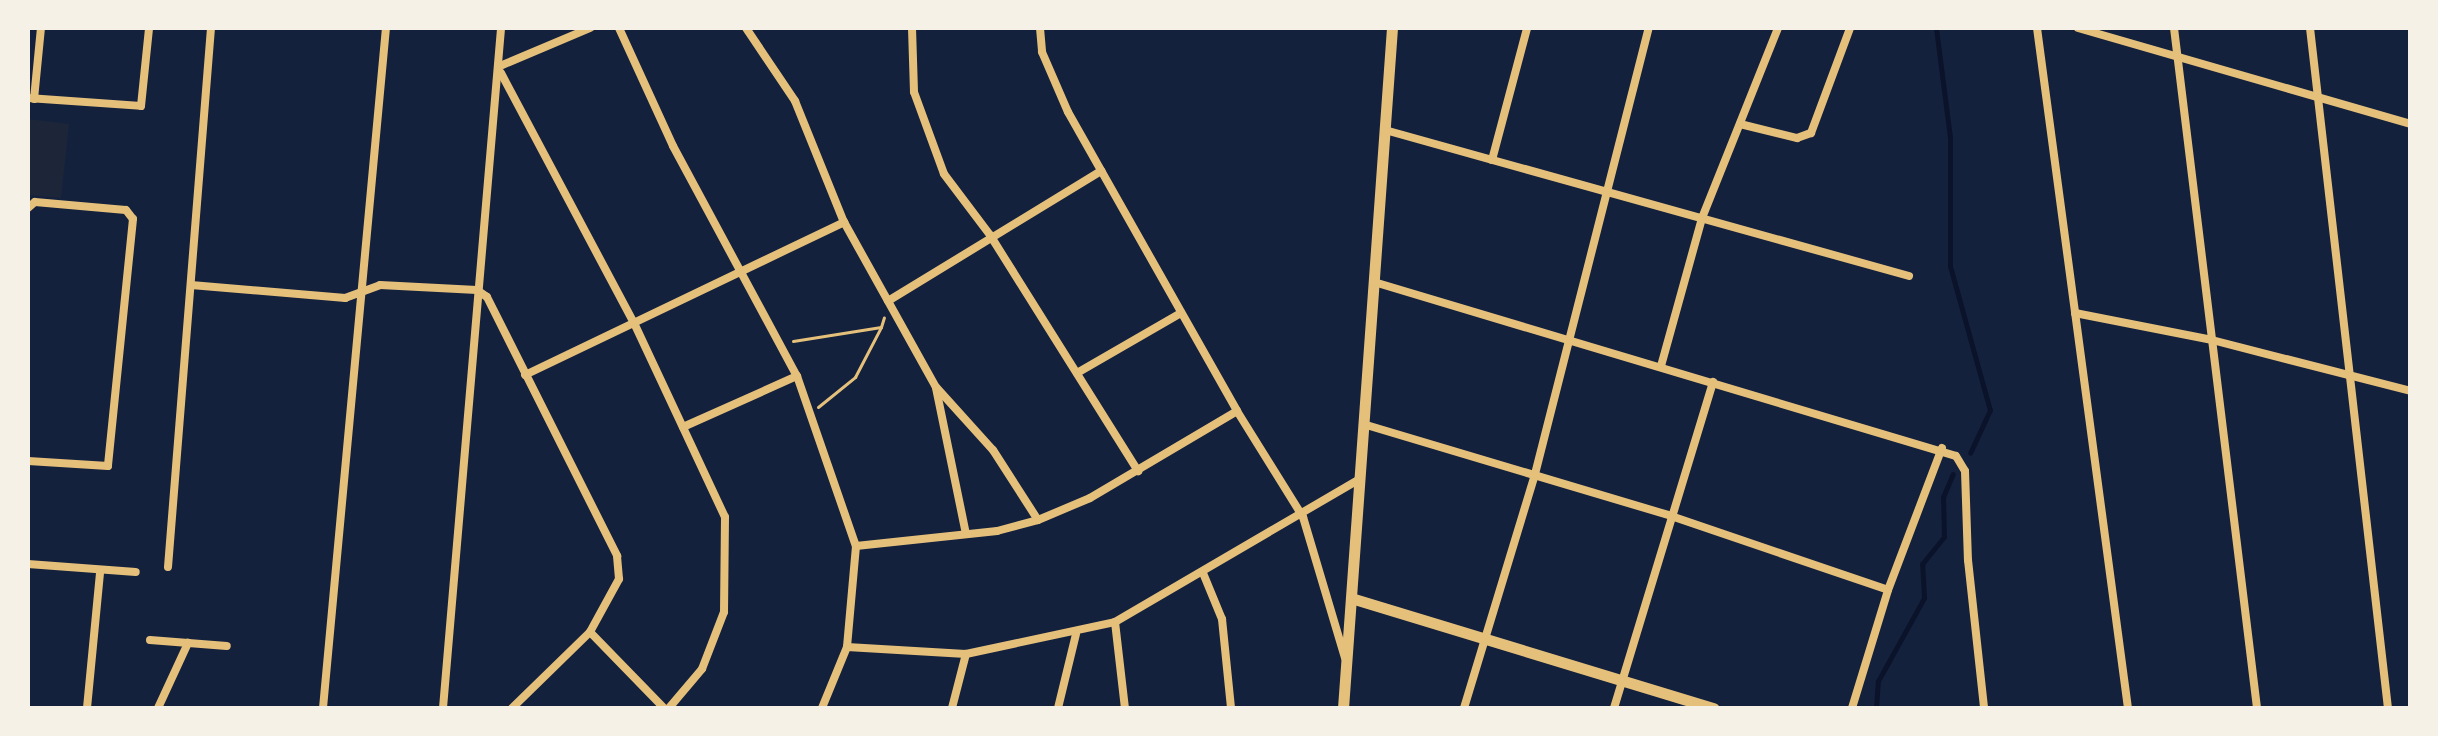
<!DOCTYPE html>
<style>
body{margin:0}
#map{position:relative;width:2438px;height:736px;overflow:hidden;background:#14213d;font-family:"Golos Text",sans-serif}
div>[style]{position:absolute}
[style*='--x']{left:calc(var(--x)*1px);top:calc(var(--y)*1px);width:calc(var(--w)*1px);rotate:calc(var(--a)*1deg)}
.green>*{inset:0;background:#1d2539}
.stream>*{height:5px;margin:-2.5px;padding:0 2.5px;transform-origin:2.5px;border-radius:2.5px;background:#0b132b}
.path>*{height:3px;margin:-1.5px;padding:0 1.5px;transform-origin:1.5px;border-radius:1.5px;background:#e5c07b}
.minor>*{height:8px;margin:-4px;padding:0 4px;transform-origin:4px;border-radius:4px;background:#e5c07b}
.tertiary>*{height:11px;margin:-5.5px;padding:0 5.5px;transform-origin:5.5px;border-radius:5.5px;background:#e5c07b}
span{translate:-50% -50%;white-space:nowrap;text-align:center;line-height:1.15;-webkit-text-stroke:8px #f6f1e7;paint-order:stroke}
.frame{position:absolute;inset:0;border:30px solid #f6f1e7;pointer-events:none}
</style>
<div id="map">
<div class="green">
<i style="clip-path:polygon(28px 119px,69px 124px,61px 198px,28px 195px)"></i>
</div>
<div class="stream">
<i style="--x:1936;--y:28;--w:110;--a:82.7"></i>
<i style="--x:1950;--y:137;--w:129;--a:90"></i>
<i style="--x:1950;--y:266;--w:149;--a:74.5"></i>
<i style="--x:1990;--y:410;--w:47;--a:114.9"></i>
<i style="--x:1876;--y:708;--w:27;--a:-86"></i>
<i style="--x:1878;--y:681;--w:95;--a:-61"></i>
<i style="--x:1924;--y:598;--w:34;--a:-93"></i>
<i style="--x:1922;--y:564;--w:35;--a:-51"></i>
<i style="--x:1944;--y:537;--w:40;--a:-91.4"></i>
<i style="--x:1943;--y:497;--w:25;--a:-67"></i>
</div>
<div class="path">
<i style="--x:793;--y:341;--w:89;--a:-9"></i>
<i style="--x:881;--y:327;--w:10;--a:-73"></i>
<i style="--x:818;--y:407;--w:48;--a:-39"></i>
<i style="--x:855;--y:377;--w:56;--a:-62.5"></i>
</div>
<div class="minor">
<i style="--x:619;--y:28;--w:130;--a:65.4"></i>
<i style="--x:673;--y:146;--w:261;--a:61.7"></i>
<i style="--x:797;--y:376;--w:180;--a:70.9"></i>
<i style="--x:856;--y:546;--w:101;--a:95.1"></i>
<i style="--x:847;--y:647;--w:66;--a:112.3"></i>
<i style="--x:746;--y:28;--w:88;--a:56.1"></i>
<i style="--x:795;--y:101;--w:131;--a:68"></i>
<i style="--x:844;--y:222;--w:189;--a:60.9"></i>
<i style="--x:936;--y:387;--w:85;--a:47.9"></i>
<i style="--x:993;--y:450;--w:83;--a:57.3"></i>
<i style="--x:912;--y:28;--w:64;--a:88.2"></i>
<i style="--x:914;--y:92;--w:87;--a:69.9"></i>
<i style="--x:944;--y:174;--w:76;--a:53"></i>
<i style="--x:990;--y:235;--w:279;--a:57.9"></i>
<i style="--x:1040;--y:28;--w:24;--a:85"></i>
<i style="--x:1042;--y:52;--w:65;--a:66.6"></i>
<i style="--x:1068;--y:112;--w:343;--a:60.5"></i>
<i style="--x:1237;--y:411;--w:125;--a:58.1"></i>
<i style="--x:1303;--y:517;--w:147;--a:73.4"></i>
<i style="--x:2037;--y:28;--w:686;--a:82.38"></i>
<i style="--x:2078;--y:28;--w:346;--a:16.1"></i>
<i style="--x:2174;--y:28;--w:685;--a:83.04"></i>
<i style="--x:2310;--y:28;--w:684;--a:83.46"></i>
<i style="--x:500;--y:66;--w:98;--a:-22.9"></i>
<i style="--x:501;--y:73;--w:285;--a:62"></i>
<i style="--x:635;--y:325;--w:212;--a:64.9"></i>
<i style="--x:725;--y:517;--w:95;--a:90.6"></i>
<i style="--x:724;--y:612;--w:61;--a:111.1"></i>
<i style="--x:702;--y:669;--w:51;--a:130.2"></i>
<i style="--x:28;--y:98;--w:113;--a:4"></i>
<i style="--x:141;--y:106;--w:78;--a:-84.1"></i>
<i style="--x:34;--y:99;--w:71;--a:-84.4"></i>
<i style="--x:1740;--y:124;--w:59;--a:13.8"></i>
<i style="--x:1797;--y:138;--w:15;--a:-20"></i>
<i style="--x:1811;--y:133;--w:112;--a:-69.6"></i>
<i style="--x:1385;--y:130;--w:544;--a:15.57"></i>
<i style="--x:1492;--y:160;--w:137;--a:-75.1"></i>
<i style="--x:28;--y:208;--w:9;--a:-41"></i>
<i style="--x:35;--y:202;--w:91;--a:5"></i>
<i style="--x:126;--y:210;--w:11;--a:52"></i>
<i style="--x:133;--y:219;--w:248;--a:95.8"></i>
<i style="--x:108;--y:466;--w:80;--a:-176.4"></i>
<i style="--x:1374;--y:282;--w:607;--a:16.65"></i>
<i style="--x:1956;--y:456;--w:17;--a:59"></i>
<i style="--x:1965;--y:471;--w:89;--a:88.1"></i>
<i style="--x:1968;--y:560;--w:149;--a:83.8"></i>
<i style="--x:191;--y:285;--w:155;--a:4.8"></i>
<i style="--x:345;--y:298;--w:37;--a:-20"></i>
<i style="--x:380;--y:285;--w:97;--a:3"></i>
<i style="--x:477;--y:290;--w:12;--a:35"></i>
<i style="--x:487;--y:297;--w:290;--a:63.3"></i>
<i style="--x:617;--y:556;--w:23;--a:85"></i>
<i style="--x:619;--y:579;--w:60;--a:118.7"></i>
<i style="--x:590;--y:632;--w:109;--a:135.7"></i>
<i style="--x:888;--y:301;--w:250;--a:-31.4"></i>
<i style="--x:2075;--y:313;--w:140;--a:11.1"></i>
<i style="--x:2212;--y:340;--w:204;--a:14.4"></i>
<i style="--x:1661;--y:366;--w:154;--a:-74.5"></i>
<i style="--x:1702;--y:218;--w:205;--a:-68.2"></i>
<i style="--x:1077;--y:373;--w:120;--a:-30"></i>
<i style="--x:525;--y:375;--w:354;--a:-25.6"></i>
<i style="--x:936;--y:388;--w:149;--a:78.4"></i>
<i style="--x:1363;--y:424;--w:321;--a:16.6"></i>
<i style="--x:1671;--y:516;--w:229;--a:18.8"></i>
<i style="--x:683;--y:427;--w:125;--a:-24.1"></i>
<i style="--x:856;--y:546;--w:142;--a:-6.1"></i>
<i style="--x:997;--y:531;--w:42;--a:-15"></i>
<i style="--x:1038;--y:520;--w:56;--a:-22.9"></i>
<i style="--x:1090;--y:498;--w:171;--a:-30.6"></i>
<i style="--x:28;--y:564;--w:108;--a:4.2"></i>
<i style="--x:168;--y:567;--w:541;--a:-85.44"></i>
<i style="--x:1203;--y:573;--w:50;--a:67.6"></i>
<i style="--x:1222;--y:619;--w:89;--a:84.2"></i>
<i style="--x:1115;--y:622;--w:87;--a:83.4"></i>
<i style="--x:590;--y:632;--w:106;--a:45.8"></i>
<i style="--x:150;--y:640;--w:77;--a:4.5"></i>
<i style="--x:847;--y:647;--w:119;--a:3.4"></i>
<i style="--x:966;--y:654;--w:152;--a:-12.1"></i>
<i style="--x:1115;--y:622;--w:284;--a:-30.3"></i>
<i style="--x:87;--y:708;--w:137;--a:-84.5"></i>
<i style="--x:158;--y:708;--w:72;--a:-65.2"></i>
<i style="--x:323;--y:708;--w:683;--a:-84.71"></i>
<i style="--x:443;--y:708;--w:682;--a:-85.12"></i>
<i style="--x:952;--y:708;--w:56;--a:-75.5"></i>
<i style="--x:1058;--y:708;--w:76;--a:-76.3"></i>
<i style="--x:1464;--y:708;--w:245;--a:-73.1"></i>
<i style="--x:1535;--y:474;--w:460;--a:-75.7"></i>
<i style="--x:1614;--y:708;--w:341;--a:-73.1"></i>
<i style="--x:1852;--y:708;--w:123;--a:-73"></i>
<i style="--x:1888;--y:590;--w:152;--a:-69.2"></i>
</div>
<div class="tertiary">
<i style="--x:1351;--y:598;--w:379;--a:16.9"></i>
<i style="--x:1343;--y:708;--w:682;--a:-85.88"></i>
</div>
<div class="frame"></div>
</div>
